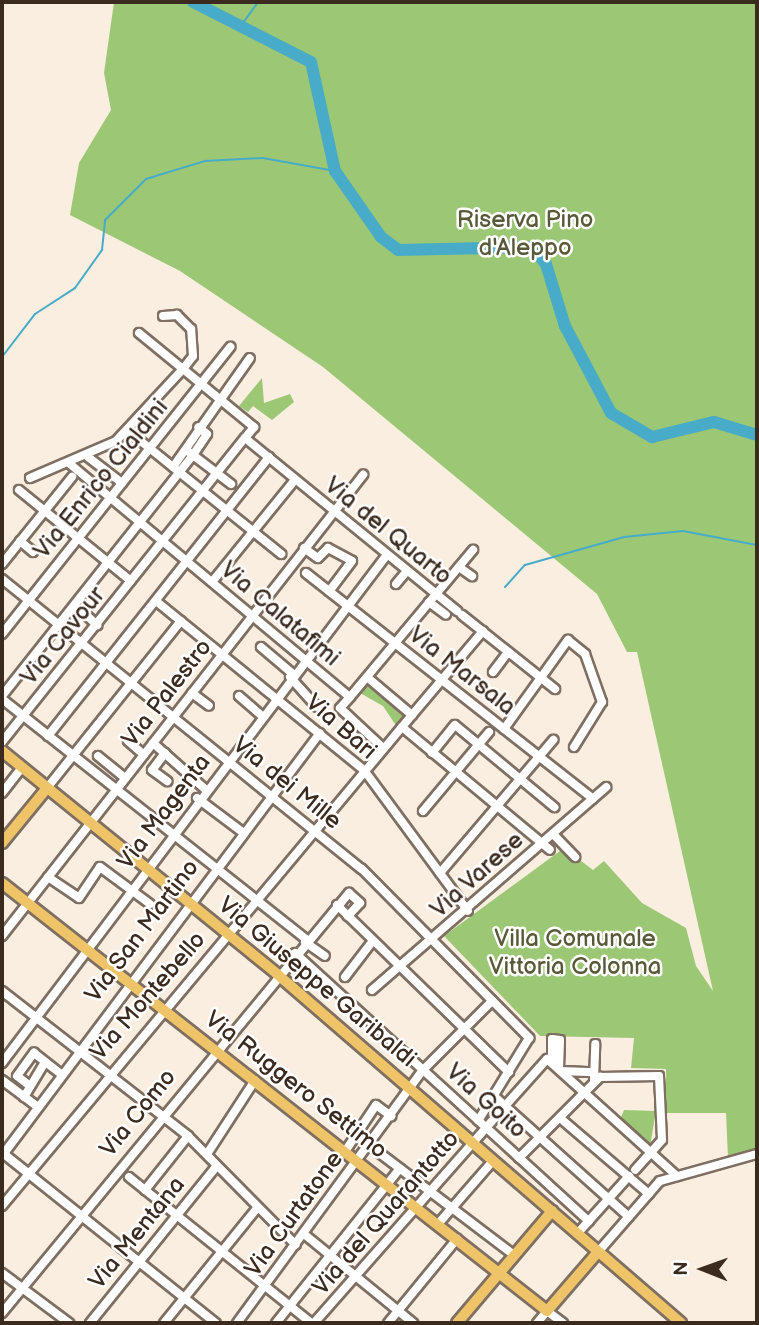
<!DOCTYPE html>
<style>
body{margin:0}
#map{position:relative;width:759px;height:1325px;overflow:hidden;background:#faeee0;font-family:"Balsamiq Sans",sans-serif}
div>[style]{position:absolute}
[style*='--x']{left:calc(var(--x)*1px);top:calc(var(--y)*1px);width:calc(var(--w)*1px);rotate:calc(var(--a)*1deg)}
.green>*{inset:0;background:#9cc774}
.stream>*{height:2px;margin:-1px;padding:0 1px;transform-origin:1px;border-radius:1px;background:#48abc8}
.river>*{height:12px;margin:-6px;padding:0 6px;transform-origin:6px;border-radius:6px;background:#48abc8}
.roads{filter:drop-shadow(2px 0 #7e6f62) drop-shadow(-2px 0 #7e6f62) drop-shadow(0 2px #7e6f62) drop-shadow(0 -2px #7e6f62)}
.minor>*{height:8px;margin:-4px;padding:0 4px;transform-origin:4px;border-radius:4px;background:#fff}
.major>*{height:10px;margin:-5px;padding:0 5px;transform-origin:5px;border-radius:5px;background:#efc469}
span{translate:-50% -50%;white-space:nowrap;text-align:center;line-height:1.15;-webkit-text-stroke:5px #fff;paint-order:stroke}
.park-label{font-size:24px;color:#585938}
.street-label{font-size:24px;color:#3b2a1e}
.frame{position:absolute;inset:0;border:4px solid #3b2a1e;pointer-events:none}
.north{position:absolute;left:668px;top:1234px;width:70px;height:70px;-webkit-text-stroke:5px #fff;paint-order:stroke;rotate:271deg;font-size:19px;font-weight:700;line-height:28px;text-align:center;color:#3b2a1e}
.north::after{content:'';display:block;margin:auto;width:24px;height:32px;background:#3b2a1e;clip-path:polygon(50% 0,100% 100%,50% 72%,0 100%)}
</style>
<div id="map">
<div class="green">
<i style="clip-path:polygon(114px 2px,757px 2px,757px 1150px,728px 1158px,726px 1113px,666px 1113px,666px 1069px,631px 1068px,634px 1038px,540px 1036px,444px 936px,564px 848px,593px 870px,604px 861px,642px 903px,686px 928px,696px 966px,713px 991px,637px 652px,627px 652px,597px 594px,323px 367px,180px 271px,70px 215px,79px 163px,111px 110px,104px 73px)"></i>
<i style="clip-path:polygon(262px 378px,264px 403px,290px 394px,294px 402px,272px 420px,253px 406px,248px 412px,239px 406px)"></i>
<i style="clip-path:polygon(369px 683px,407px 717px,397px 727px,383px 706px,360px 693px)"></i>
<i style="clip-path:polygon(624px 1110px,656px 1111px,650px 1147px,620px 1120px)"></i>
</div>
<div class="stream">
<i style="--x:240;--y:27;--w:31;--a:-54"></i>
<i style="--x:2;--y:357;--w:54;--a:-52.5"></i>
<i style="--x:35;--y:314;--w:48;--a:-33"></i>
<i style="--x:75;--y:288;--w:47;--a:-54.6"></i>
<i style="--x:102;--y:250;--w:30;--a:-84"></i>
<i style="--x:105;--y:220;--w:58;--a:-45"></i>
<i style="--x:146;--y:179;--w:62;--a:-17"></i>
<i style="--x:205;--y:161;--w:58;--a:-3"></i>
<i style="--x:263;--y:158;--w:73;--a:10.2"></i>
<i style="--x:505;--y:587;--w:30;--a:-48"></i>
<i style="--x:525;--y:565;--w:103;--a:-15.8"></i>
<i style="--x:624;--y:537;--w:59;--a:-5.8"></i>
<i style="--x:683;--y:531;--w:75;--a:10.7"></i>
</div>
<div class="river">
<i style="--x:193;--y:2;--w:132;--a:27"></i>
<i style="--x:311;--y:62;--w:112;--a:77.6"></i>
<i style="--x:335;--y:171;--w:80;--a:55.1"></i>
<i style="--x:381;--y:237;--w:21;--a:37"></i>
<i style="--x:398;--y:250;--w:134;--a:-1.3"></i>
<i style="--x:532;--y:247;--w:22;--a:51"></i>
<i style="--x:546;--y:264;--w:65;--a:73"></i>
<i style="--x:565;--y:326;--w:98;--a:62.1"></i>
<i style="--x:611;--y:413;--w:48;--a:30.3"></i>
<i style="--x:652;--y:437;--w:64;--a:-13.6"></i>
<i style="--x:714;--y:422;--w:45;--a:16.8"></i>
</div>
<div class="roads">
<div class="minor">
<i style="--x:139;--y:333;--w:149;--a:39.3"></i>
<i style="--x:254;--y:427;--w:14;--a:129"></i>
<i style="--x:245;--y:438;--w:274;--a:39.2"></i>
<i style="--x:127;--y:430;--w:198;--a:38.8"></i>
<i style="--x:189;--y:452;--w:53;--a:37.3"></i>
<i style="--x:88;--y:457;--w:43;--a:37.4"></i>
<i style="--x:70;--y:464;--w:364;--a:39.8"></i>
<i style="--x:350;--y:697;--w:192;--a:-50.1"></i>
<i style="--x:173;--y:467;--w:133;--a:-54.8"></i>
<i style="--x:30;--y:478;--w:94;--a:-23.3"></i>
<i style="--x:116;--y:441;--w:98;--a:-47.1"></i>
<i style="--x:183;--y:369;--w:16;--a:-52"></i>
<i style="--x:193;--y:356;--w:27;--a:-94"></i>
<i style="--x:191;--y:329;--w:20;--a:-135"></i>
<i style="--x:177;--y:315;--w:14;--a:176"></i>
<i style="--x:19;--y:490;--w:144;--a:39.1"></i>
<i style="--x:20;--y:541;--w:17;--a:40"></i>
<i style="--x:304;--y:548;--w:17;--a:36"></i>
<i style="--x:318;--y:558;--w:14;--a:-45"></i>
<i style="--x:328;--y:548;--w:27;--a:28"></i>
<i style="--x:352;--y:561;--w:38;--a:127"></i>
<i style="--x:2;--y:564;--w:112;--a:-51.2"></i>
<i style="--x:459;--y:567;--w:16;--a:35"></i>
<i style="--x:306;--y:573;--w:365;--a:38.2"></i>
<i style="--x:2;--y:579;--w:462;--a:38.9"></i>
<i style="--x:362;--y:869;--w:238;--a:45.3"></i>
<i style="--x:529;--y:1038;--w:97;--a:121.6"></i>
<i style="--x:212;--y:582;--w:132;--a:-50.9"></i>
<i style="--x:396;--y:584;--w:17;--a:-50"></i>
<i style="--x:156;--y:601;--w:268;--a:39.1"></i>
<i style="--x:364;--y:770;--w:175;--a:53.6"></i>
<i style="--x:429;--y:602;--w:21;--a:37"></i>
<i style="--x:82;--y:611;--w:21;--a:43"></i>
<i style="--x:462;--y:615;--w:119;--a:38.5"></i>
<i style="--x:483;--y:631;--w:126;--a:130.2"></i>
<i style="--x:402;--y:727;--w:192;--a:39.7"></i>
<i style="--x:2;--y:634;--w:367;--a:-51.5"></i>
<i style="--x:261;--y:647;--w:42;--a:40.2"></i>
<i style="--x:493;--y:672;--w:25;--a:-53"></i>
<i style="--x:290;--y:677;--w:40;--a:48"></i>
<i style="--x:367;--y:677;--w:59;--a:40.2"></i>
<i style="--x:192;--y:693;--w:21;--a:37"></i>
<i style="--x:2;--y:696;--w:308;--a:-51.6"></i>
<i style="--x:193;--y:455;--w:25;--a:-56"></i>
<i style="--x:207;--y:434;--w:11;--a:-142"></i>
<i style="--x:239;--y:696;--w:29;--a:41"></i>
<i style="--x:350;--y:697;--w:15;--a:132"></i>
<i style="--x:340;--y:708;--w:59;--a:42.9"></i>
<i style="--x:2;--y:699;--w:389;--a:38.3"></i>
<i style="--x:504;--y:729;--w:110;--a:-54.3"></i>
<i style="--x:568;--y:640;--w:22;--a:39"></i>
<i style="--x:585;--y:654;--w:51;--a:70.5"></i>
<i style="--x:602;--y:702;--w:53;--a:121.9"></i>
<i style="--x:48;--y:736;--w:356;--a:-51.6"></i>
<i style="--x:128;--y:741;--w:21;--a:41"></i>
<i style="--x:2;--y:742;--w:389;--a:-51.4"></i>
<i style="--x:153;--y:743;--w:69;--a:41.5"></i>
<i style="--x:165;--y:753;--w:21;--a:127"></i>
<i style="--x:152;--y:770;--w:19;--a:36"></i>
<i style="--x:432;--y:753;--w:36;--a:-51"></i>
<i style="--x:455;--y:725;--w:129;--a:39.6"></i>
<i style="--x:98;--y:756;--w:35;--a:39"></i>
<i style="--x:47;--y:788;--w:214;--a:-51.3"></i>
<i style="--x:2;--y:793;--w:33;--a:-52"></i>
<i style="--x:197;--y:798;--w:55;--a:36.9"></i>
<i style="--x:423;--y:811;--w:103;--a:-50.1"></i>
<i style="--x:553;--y:834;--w:32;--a:46"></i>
<i style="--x:440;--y:873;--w:175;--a:-49.6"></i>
<i style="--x:48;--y:877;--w:37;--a:34"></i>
<i style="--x:79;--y:898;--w:37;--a:-56"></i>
<i style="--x:100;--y:867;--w:62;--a:36.5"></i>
<i style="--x:337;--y:905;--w:240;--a:44.2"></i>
<i style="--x:2;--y:936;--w:586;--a:-51.94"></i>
<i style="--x:305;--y:942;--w:24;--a:35"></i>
<i style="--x:295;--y:953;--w:398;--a:42.4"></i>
<i style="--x:345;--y:977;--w:44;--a:-52.4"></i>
<i style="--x:372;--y:990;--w:310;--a:-40.9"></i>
<i style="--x:2;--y:991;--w:236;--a:37.9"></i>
<i style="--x:188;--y:1136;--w:153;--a:45.3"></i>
<i style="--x:2;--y:1063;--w:636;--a:-52.86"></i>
<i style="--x:552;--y:1063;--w:24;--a:-90"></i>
<i style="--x:552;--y:1039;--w:8;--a:7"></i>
<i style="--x:560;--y:1040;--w:29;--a:92"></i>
<i style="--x:561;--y:1071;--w:33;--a:2"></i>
<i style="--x:2;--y:1080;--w:45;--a:36.9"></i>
<i style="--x:594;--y:1081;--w:37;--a:-88"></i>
<i style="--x:30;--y:1086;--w:16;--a:-142"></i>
<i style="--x:17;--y:1076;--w:29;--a:-54"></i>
<i style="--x:34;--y:1053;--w:34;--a:38"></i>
<i style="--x:494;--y:1096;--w:15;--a:42"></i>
<i style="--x:505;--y:1106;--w:63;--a:-48.2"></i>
<i style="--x:547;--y:1059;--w:175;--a:42"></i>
<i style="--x:24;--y:1097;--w:41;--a:-59"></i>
<i style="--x:560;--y:1118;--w:117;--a:40.5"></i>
<i style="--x:369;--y:1145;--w:182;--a:37.2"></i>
<i style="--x:346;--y:1150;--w:54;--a:-56.3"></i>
<i style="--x:376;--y:1105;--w:19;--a:36"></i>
<i style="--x:4;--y:1154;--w:271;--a:38.6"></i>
<i style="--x:207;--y:1154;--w:88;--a:-57"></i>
<i style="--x:2;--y:1156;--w:529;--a:-53.07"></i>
<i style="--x:519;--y:1158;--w:115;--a:-45"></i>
<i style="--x:600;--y:1077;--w:59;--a:-1"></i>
<i style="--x:659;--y:1076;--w:64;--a:87.3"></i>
<i style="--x:662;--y:1140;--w:40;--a:132"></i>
<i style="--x:129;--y:1177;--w:233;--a:38.7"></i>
<i style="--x:145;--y:1190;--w:69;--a:-51.5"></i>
<i style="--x:2;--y:1206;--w:624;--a:-50.14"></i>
<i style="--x:438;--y:1224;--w:84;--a:-48.9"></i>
<i style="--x:304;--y:1234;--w:141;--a:39.2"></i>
<i style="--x:577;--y:1234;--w:78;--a:-48.1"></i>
<i style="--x:598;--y:1252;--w:94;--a:-48.9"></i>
<i style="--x:660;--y:1181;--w:101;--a:-15.6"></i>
<i style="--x:2;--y:1273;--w:84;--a:36.7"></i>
<i style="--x:2;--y:1313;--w:545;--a:-50.44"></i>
<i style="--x:349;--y:893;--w:15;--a:42"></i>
<i style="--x:360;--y:903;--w:18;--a:133"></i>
<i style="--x:90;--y:1323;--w:199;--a:-51.1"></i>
<i style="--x:164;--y:1323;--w:148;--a:-51"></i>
<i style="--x:237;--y:1323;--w:314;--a:-53.7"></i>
<i style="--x:423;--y:1070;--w:98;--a:-45"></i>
<i style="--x:276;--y:1323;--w:198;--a:-51.3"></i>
<i style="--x:314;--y:1323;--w:289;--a:-48.6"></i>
<i style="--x:505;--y:1106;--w:166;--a:41.8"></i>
<i style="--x:388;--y:1323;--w:109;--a:-50.6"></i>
<i style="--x:537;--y:1323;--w:16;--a:-50"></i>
<i style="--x:547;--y:1311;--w:20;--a:37"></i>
</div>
<div class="major">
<i style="--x:2;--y:751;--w:354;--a:39"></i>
<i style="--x:277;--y:974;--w:534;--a:40.82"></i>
<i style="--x:2;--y:843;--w:71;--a:-50.7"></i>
<i style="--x:2;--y:883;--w:693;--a:38.14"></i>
<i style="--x:547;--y:1311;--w:78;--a:-49.2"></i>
<i style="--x:457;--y:1323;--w:147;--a:-49.7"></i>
</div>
</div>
<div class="park-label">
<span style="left:525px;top:234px">Riserva Pino<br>d'Aleppo</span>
<span style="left:575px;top:953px">Villa Comunale<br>Vittoria Colonna</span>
</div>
<div class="street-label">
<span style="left:101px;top:479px;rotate:-51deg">Via Enrico Cialdini</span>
<span style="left:388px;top:531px;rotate:39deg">Via del Quarto</span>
<span style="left:280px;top:614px;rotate:40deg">Via Calatafimi</span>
<span style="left:63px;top:636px;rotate:-51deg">Via Cavour</span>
<span style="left:462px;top:671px;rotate:38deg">Via Marsala</span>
<span style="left:167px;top:693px;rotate:-52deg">Via Palestro</span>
<span style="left:341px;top:727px;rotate:41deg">Via Bari</span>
<span style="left:287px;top:783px;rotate:39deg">Via dei Mille</span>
<span style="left:164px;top:812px;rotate:-53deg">Via Magenta</span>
<span style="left:477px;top:875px;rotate:-42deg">Via Varese</span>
<span style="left:142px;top:931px;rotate:-53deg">Via San Martino</span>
<span style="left:317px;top:982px;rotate:40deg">Via Giuseppe Garibaldi</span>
<span style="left:148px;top:996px;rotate:-49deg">Via Montebello</span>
<span style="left:296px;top:1085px;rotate:38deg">Via Ruggero Settimo</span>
<span style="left:486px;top:1101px;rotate:42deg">Via Goito</span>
<span style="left:138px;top:1113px;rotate:-51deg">Via Como</span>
<span style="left:386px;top:1213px;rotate:-49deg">Via del Quarantotto</span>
<span style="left:294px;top:1214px;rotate:-54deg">Via Curtatone</span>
<span style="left:137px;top:1233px;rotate:-51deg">Via Mentana</span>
</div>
<div class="frame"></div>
<div class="north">N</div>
</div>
